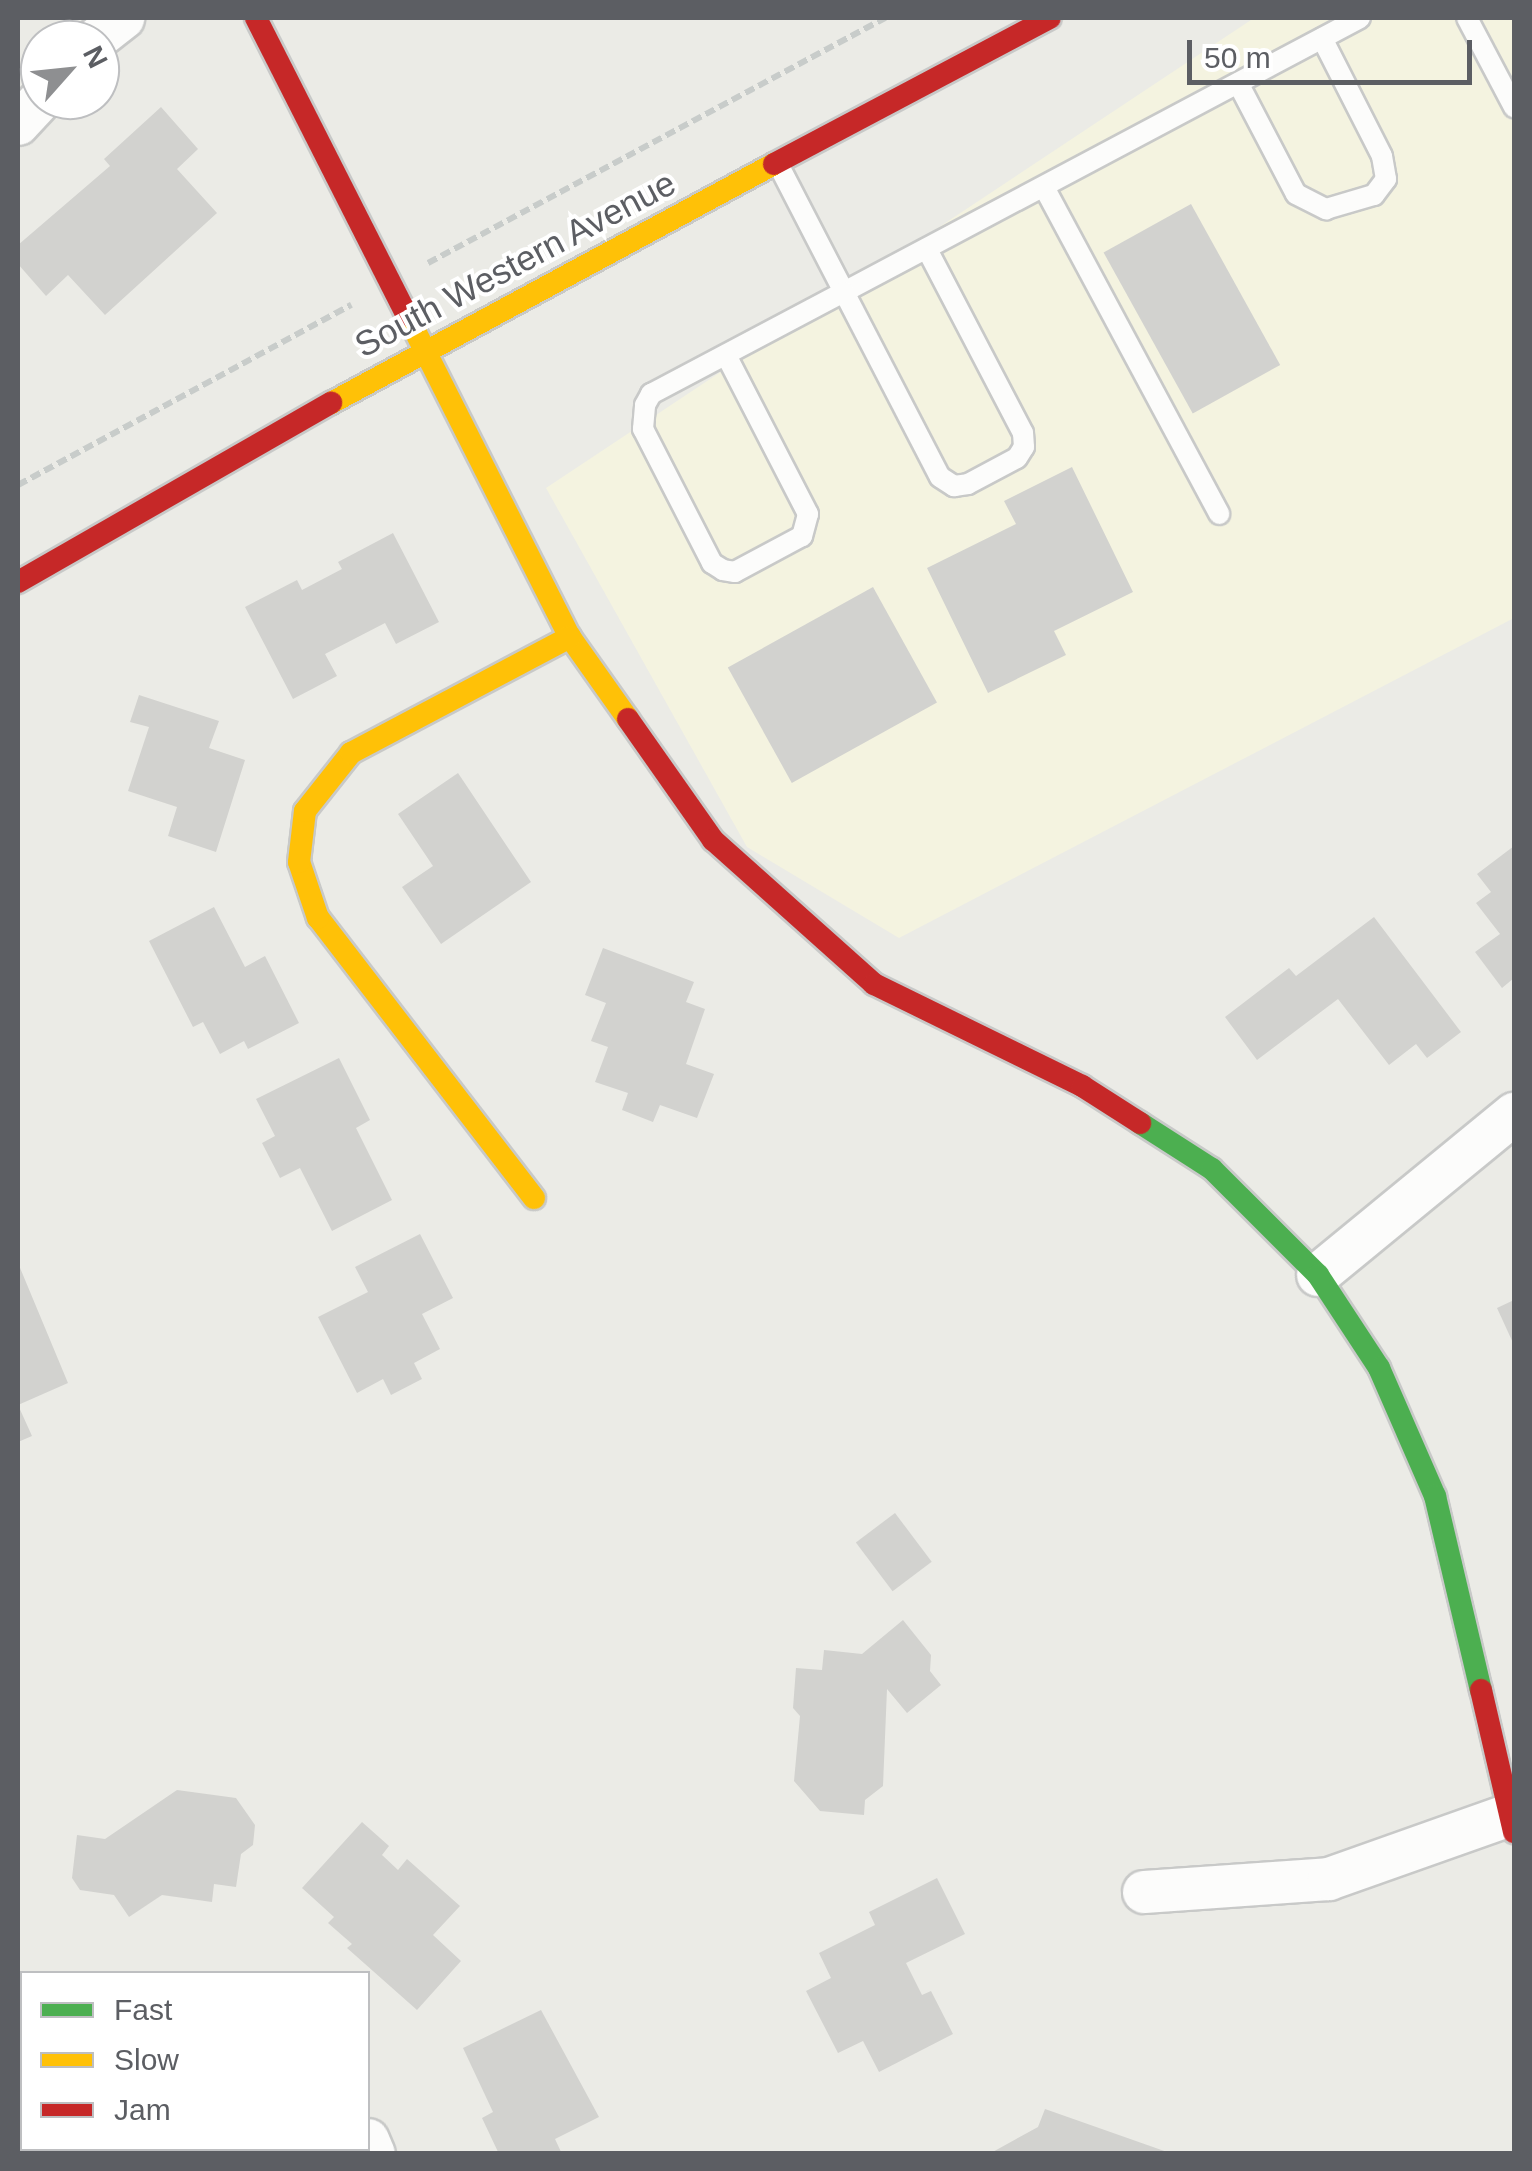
<!DOCTYPE html>
<style>
body{margin:0}
#map{position:relative;width:1532px;height:2171px;overflow:hidden;background:#ebebe6;font-family:Arial,sans-serif}
div>[style]{position:absolute}
[style*='--x']{left:calc(var(--x)*1px);top:calc(var(--y)*1px);width:calc(var(--w)*1px);rotate:calc(var(--a)*1deg)}
.commercial>*{inset:0;background:#f4f3e0}
.building>*{inset:0;background:#d2d2cf;transform-origin:0 0}
.path>*{height:6px;margin-top:-3px;transform-origin:0;background:repeating-linear-gradient(90deg,#c8ccca 0 10px,transparent 0 15px)}
.roads{filter:drop-shadow(2px 0 #c8c9c8) drop-shadow(-2px 0 #c8c9c8) drop-shadow(0 2px #c8c9c8) drop-shadow(0 -2px #c8c9c8)}
.lane>*{height:20px;margin:-10px;padding:0 10px;transform-origin:10px;border-radius:10px;background:#fcfcfb}
.street>*{height:42px;margin:-21px;padding:0 21px;transform-origin:21px;border-radius:21px;background:#fcfcfb}
.fast>*{height:22px;margin:-11px;padding:0 11px;transform-origin:11px;border-radius:11px;background:#4caf50}
.slow>*{height:22px;margin:-11px;padding:0 11px;transform-origin:11px;border-radius:11px;background:#ffc107}
.jam>*{height:22px;margin:-11px;padding:0 11px;transform-origin:11px;border-radius:11px;background:#c62828}
span{translate:-50% -50%;white-space:nowrap;text-align:center;line-height:1.15;-webkit-text-stroke:8px #fff;paint-order:stroke}
.street-label{font-size:35px;color:#5c5e63}
.frame{position:absolute;inset:0;border:20px solid #5c5e63;pointer-events:none}
.legend{position:absolute;left:20px;top:1971px;width:350px;height:180px;box-sizing:border-box;background:#fff;border:2px solid #bebfc1;margin:0;padding:12px 18px;list-style:none;font-size:30px;color:#5c5e63}
.legend li{display:flex;align-items:center;gap:20px;height:50px}
.legend b{width:50px;border:2px solid #bebfc1}
.north{position:absolute;left:20px;top:20px;width:100px;height:100px;box-sizing:border-box;background:#fff;border:2px solid #bebfc1;border-radius:50%;rotate:63deg;font-size:28px;font-weight:700;line-height:40px;text-align:center;color:#5c5e63}
.north::after{content:'';display:block;margin:auto;width:35px;height:45px;background:#8e8f91;clip-path:polygon(50% 0,100% 100%,50% 72%,0 100%)}
.scale{position:absolute;left:1187px;top:40px;width:285px;height:45px;box-sizing:border-box;border:5px solid #5c5e63;border-top:0;padding-left:12px;font-size:30px;line-height:35px;white-space:nowrap;color:#5c5e63;-webkit-text-stroke:8px #fff;paint-order:stroke}
</style>
<div id="map">
<div class="commercial">
<i style="clip-path:polygon(1254px 18px,1514px 18px,1514px 618px,899px 938px,747px 847px,546px 488px)"></i>
</div>
<div class="building">
<i style="clip-path:polygon(161px 107px,198px 149px,177px 169px,217px 213px,105px 315px,68px 275px,46px 296px,18px 264px,18px 245px,110px 166px,104px 159px)"></i>
<i style="left:1191px;top:204px;width:184px;height:100px;rotate:61deg"></i>
<i style="clip-path:polygon(1072px 467px,1133px 592px,1054px 631px,1066px 655px,988px 693px,927px 568px,1016px 524px,1004px 501px)"></i>
<i style="clip-path:polygon(393px 533px,439px 622px,396px 644px,385px 623px,325px 654px,337px 676px,293px 699px,245px 607px,297px 580px,302px 590px,342px 569px,338px 562px)"></i>
<i style="left:873px;top:587px;width:132px;height:166px;rotate:61deg"></i>
<i style="clip-path:polygon(139px 695px,219px 721px,209px 748px,245px 760px,216px 852px,168px 836px,177px 807px,128px 791px,149px 727px,130px 722px)"></i>
<i style="clip-path:polygon(458px 773px,531px 882px,441px 944px,402px 887px,433px 866px,398px 814px)"></i>
<i style="clip-path:polygon(1514px 846px,1514px 978px,1502px 988px,1475px 952px,1500px 934px,1476px 903px,1491px 892px,1477px 874px)"></i>
<i style="clip-path:polygon(214px 907px,245px 967px,265px 956px,299px 1023px,248px 1049px,244px 1041px,220px 1054px,203px 1022px,193px 1027px,149px 941px)"></i>
<i style="clip-path:polygon(1374px 917px,1461px 1032px,1427px 1058px,1416px 1044px,1389px 1065px,1338px 999px,1257px 1060px,1225px 1017px,1289px 968px,1296px 976px)"></i>
<i style="clip-path:polygon(603px 948px,694px 982px,686px 1002px,705px 1009px,686px 1064px,714px 1074px,697px 1118px,660px 1105px,653px 1122px,622px 1110px,628px 1093px,595px 1082px,608px 1047px,591px 1041px,606px 1003px,585px 995px)"></i>
<i style="clip-path:polygon(339px 1058px,370px 1120px,356px 1128px,392px 1200px,332px 1231px,300px 1168px,280px 1178px,262px 1143px,275px 1136px,256px 1099px)"></i>
<i style="clip-path:polygon(420px 1234px,453px 1298px,422px 1314px,440px 1349px,414px 1363px,422px 1379px,391px 1395px,383px 1379px,357px 1393px,318px 1317px,368px 1292px,355px 1267px)"></i>
<i style="clip-path:polygon(18px 1263px,68px 1383px,18px 1405px,32px 1436px,18px 1442px)"></i>
<i style="clip-path:polygon(1514px 1300px,1514px 1345px,1497px 1308px)"></i>
<i style="left:895px;top:1513px;width:61px;height:49px;rotate:53deg"></i>
<i style="clip-path:polygon(903px 1620px,931px 1655px,930px 1671px,941px 1685px,907px 1713px,887px 1689px,883px 1786px,865px 1800px,864px 1815px,820px 1811px,794px 1781px,800px 1716px,793px 1708px,796px 1668px,822px 1670px,824px 1650px,862px 1654px)"></i>
<i style="clip-path:polygon(177px 1790px,236px 1798px,255px 1825px,253px 1845px,241px 1854px,236px 1887px,214px 1884px,212px 1902px,162px 1895px,129px 1917px,114px 1895px,80px 1890px,72px 1878px,77px 1835px,105px 1839px)"></i>
<i style="clip-path:polygon(362px 1822px,389px 1846px,382px 1855px,398px 1870px,407px 1859px,460px 1906px,433px 1935px,461px 1961px,417px 2010px,347px 1948px,352px 1944px,328px 1923px,334px 1917px,302px 1888px)"></i>
<i style="clip-path:polygon(937px 1878px,965px 1934px,906px 1963px,922px 1995px,931px 1991px,953px 2034px,879px 2072px,863px 2041px,838px 2053px,806px 1991px,831px 1978px,819px 1953px,875px 1925px,869px 1912px)"></i>
<i style="clip-path:polygon(541px 2010px,599px 2117px,555px 2139px,562px 2154px,499px 2154px,482px 2118px,493px 2112px,463px 2048px)"></i>
<i style="clip-path:polygon(1045px 2109px,1170px 2153px,1169px 2154px,989px 2154px,1038px 2127px)"></i>
<i style="clip-path:polygon(140px 2148px,220px 2150px,276px 2148px,274px 2154px,139px 2154px)"></i>
</div>
<div class="path">
<i style="--x:428;--y:263;--w:519;--a:-28.2"></i>
<i style="--x:18;--y:485;--w:379;--a:-28.4"></i>
</div>
<div class="roads">
<div class="lane">
<i style="--x:1467;--y:18;--w:101;--a:62.2"></i>
<i style="--x:1238;--y:83;--w:125;--a:62.4"></i>
<i style="--x:1296;--y:194;--w:34;--a:27"></i>
<i style="--x:1326;--y:209;--w:50;--a:-16.3"></i>
<i style="--x:1374;--y:195;--w:20;--a:-53"></i>
<i style="--x:1386;--y:179;--w:23;--a:-100"></i>
<i style="--x:1382;--y:156;--w:132;--a:-117"></i>
<i style="--x:779;--y:166;--w:142;--a:62.7"></i>
<i style="--x:844;--y:292;--w:584;--a:-27.97"></i>
<i style="--x:1044;--y:187;--w:371;--a:61.8"></i>
<i style="--x:726;--y:355;--w:179;--a:62.7"></i>
<i style="--x:808;--y:514;--w:23;--a:105"></i>
<i style="--x:802;--y:536;--w:76;--a:151.8"></i>
<i style="--x:735;--y:572;--w:12;--a:-171"></i>
<i style="--x:723;--y:570;--w:13;--a:-148"></i>
<i style="--x:712;--y:563;--w:151;--a:-117.2"></i>
<i style="--x:643;--y:429;--w:24;--a:-85"></i>
<i style="--x:645;--y:405;--w:13;--a:-61"></i>
<i style="--x:651;--y:394;--w:218;--a:-27.9"></i>
<i style="--x:844;--y:292;--w:208;--a:62.6"></i>
<i style="--x:940;--y:477;--w:17;--a:33"></i>
<i style="--x:954;--y:486;--w:14;--a:-8"></i>
<i style="--x:968;--y:484;--w:55;--a:-28"></i>
<i style="--x:1017;--y:458;--w:13;--a:-58"></i>
<i style="--x:1024;--y:447;--w:14;--a:-94"></i>
<i style="--x:1023;--y:433;--w:208;--a:-117.6"></i>
</div>
<div class="street">
<i style="--x:95;--y:40;--w:36;--a:-38"></i>
<i style="--x:18;--y:124;--w:33;--a:-47"></i>
<i style="--x:1318;--y:1275;--w:254;--a:-39.4"></i>
<i style="--x:1144;--y:1892;--w:185;--a:-4"></i>
<i style="--x:1329;--y:1879;--w:189;--a:-19.5"></i>
<i style="--x:18;--y:2090;--w:5;--a:-37"></i>
<i style="--x:368;--y:2140;--w:15;--a:67"></i>
</div>
<div class="fast">
<i style="--x:1140;--y:1123;--w:85;--a:32.6"></i>
<i style="--x:1212;--y:1169;--w:150;--a:45"></i>
<i style="--x:1318;--y:1275;--w:111;--a:56.7"></i>
<i style="--x:1379;--y:1368;--w:140;--a:66.4"></i>
<i style="--x:1435;--y:1496;--w:199;--a:76.7"></i>
</div>
<div class="slow">
<i style="--x:407;--y:315;--w:361;--a:63.2"></i>
<i style="--x:570;--y:637;--w:100;--a:54.7"></i>
<i style="--x:331;--y:403;--w:503;--a:-28.35"></i>
<i style="--x:534;--y:1198;--w:354;--a:-127.6"></i>
<i style="--x:318;--y:918;--w:59;--a:-108.7"></i>
<i style="--x:299;--y:862;--w:51;--a:-83.3"></i>
<i style="--x:305;--y:811;--w:74;--a:-51.6"></i>
<i style="--x:351;--y:753;--w:248;--a:-27.9"></i>
</div>
<div class="jam">
<i style="--x:256;--y:18;--w:333;--a:63.1"></i>
<i style="--x:774;--y:164;--w:312;--a:-27.9"></i>
<i style="--x:18;--y:582;--w:361;--a:-29.8"></i>
<i style="--x:628;--y:719;--w:148;--a:54.9"></i>
<i style="--x:713;--y:840;--w:216;--a:41.8"></i>
<i style="--x:874;--y:984;--w:232;--a:26.1"></i>
<i style="--x:1082;--y:1086;--w:69;--a:32.5"></i>
<i style="--x:1481;--y:1690;--w:146;--a:76.9"></i>
</div>
</div>
<div class="street-label">
<span style="left:515px;top:264px;rotate:-28deg">South Western Avenue</span>
</div>
<div class="frame"></div>
<ul class="legend">
<li><b style="height:12px;background:#4caf50"></b>Fast</li>
<li><b style="height:12px;background:#ffc107"></b>Slow</li>
<li><b style="height:12px;background:#c62828"></b>Jam</li>
</ul>
<div class="north">N</div>
<div class="scale">50 m</div>
</div>
